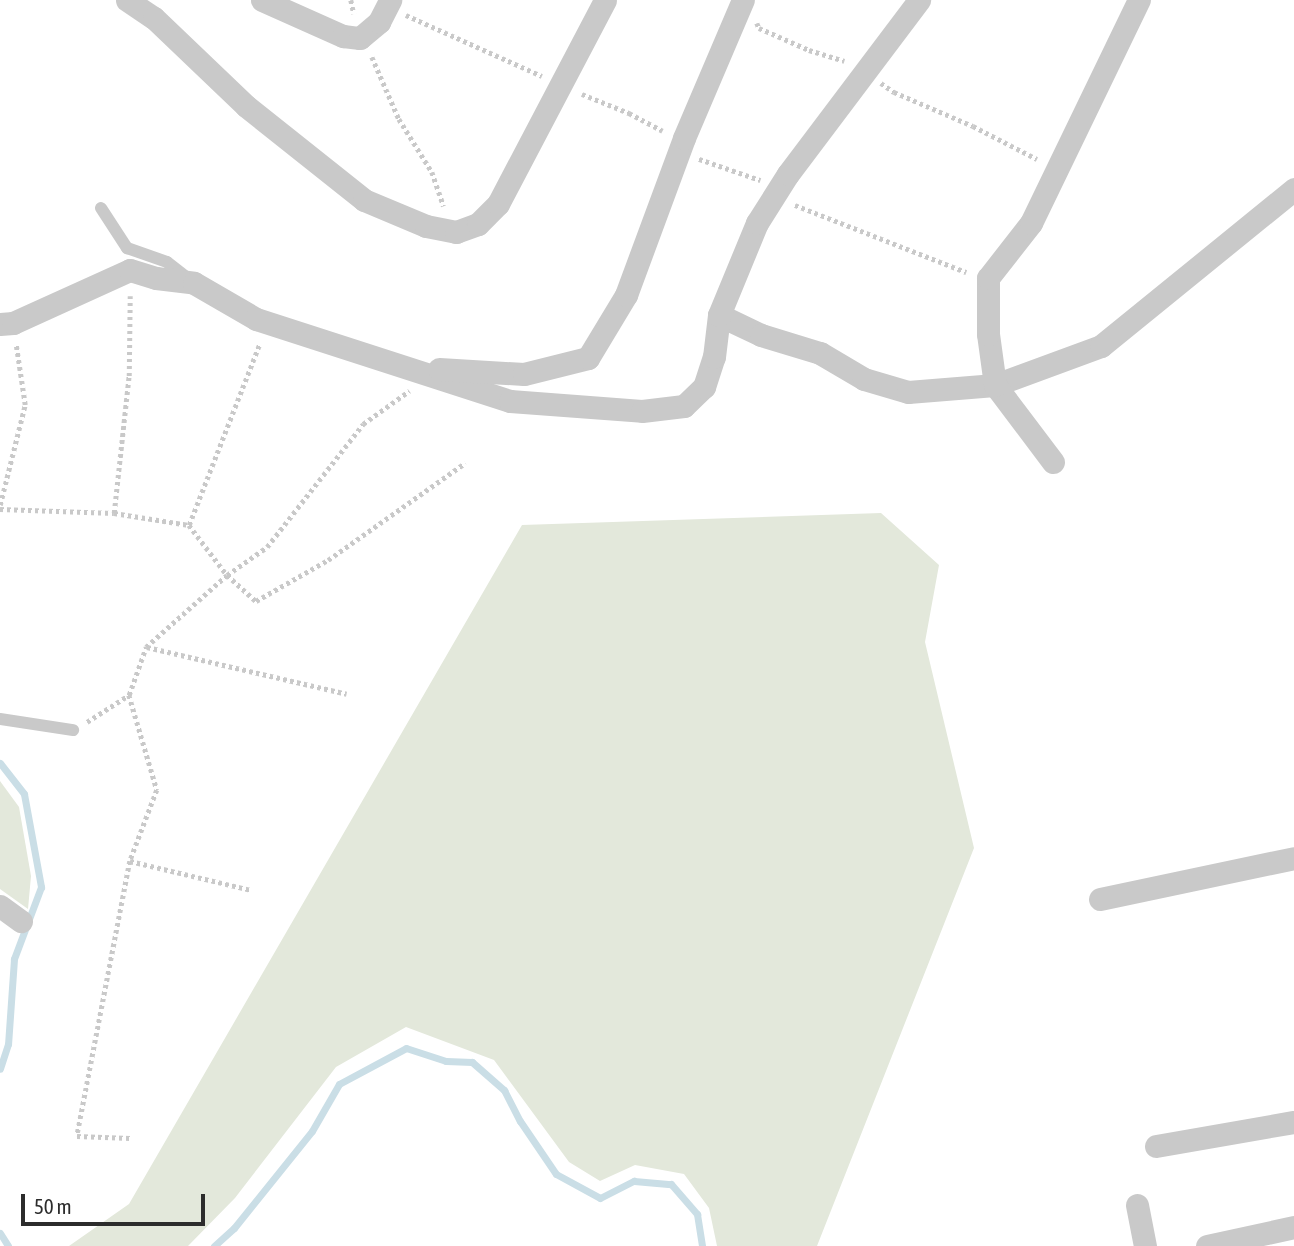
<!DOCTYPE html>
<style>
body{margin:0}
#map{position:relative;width:1294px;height:1246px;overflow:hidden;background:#fff;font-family:"Asap Condensed",sans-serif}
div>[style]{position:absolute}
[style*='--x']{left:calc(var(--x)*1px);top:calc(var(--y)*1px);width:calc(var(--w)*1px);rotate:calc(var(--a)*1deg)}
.green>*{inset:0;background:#e3e8db}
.stream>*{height:7px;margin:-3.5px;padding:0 3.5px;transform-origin:3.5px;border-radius:3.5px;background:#cadee6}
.path>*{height:4.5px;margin-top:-2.25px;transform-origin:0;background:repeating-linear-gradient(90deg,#c9c9c9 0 3.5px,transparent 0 7px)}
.service>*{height:12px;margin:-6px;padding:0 6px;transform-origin:6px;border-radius:6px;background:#c9c9c9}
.minor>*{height:23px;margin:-11.5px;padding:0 11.5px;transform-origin:11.5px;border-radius:11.5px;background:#c9c9c9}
span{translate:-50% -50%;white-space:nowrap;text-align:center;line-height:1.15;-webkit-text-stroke:7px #fff;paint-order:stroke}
.scale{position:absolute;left:21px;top:1194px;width:184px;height:32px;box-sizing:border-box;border:4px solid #2c2c2c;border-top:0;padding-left:9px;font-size:21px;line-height:24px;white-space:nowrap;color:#2c2c2c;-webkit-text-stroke:5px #fff;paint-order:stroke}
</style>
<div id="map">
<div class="green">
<i style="clip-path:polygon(881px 513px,939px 565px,925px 642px,974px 848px,817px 1246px,717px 1246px,709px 1208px,684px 1174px,635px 1165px,600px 1181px,569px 1162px,494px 1060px,406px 1027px,336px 1067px,235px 1198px,188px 1246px,69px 1246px,129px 1204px,522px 525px)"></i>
<i style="clip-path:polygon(0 781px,19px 807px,31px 876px,28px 909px,0 889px)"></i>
</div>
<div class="stream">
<i style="--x:0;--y:763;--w:39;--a:52"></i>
<i style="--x:24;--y:794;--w:95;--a:79.6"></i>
<i style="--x:41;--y:887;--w:77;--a:110.6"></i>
<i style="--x:14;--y:959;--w:85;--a:94"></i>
<i style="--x:8;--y:1044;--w:26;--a:108"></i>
<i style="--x:0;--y:1233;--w:15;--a:58"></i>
<i style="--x:214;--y:1246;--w:27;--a:-42"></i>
<i style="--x:234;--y:1228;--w:124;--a:-51.2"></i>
<i style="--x:312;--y:1131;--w:54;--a:-60.1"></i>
<i style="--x:339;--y:1084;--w:76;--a:-28.2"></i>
<i style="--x:406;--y:1048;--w:42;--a:18"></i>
<i style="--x:446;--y:1061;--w:26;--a:2"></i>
<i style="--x:472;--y:1062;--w:43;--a:41.2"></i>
<i style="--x:504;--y:1090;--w:35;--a:63"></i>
<i style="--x:520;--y:1121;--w:64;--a:55.8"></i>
<i style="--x:556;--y:1174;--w:50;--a:28.6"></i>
<i style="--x:600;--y:1198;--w:38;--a:-27"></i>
<i style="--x:634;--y:1181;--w:37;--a:5"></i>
<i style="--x:671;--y:1184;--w:40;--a:49"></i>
<i style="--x:697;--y:1214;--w:32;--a:81"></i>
</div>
<div class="path">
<i style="--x:351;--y:0;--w:14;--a:78"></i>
<i style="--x:406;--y:15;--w:149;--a:24.2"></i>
<i style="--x:757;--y:23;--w:5;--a:68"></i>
<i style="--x:759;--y:28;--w:55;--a:23.7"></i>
<i style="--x:809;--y:50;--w:37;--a:17"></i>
<i style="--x:372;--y:57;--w:68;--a:66.5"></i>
<i style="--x:399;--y:119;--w:62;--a:58.1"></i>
<i style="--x:432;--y:172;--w:36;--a:71"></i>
<i style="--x:881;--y:83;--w:16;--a:35"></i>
<i style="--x:894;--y:92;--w:86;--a:23.3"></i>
<i style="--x:973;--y:126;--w:72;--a:27.3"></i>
<i style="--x:582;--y:94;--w:51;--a:22"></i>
<i style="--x:629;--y:113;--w:38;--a:28"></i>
<i style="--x:699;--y:159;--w:65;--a:19"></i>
<i style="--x:795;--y:205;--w:184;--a:21.4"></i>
<i style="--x:0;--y:505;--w:103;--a:-76"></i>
<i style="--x:25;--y:405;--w:61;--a:-98.5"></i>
<i style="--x:0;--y:509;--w:114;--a:2"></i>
<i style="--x:114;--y:513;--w:76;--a:9.1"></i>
<i style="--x:189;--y:525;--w:63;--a:52.8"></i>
<i style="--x:227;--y:575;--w:39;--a:42"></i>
<i style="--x:256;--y:601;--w:83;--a:-29.7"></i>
<i style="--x:328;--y:560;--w:168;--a:-35.3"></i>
<i style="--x:114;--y:513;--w:138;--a:-83.8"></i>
<i style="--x:129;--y:376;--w:80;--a:-89.3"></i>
<i style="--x:189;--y:525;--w:195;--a:-68.7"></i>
<i style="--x:147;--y:647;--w:205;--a:13.2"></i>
<i style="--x:129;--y:695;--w:99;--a:73.6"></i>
<i style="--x:157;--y:790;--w:76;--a:110.8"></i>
<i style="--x:130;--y:861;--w:280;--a:100.9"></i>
<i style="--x:77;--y:1136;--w:53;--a:2.2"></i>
<i style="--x:87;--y:722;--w:50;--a:-32.7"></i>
<i style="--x:129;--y:695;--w:51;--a:-70.5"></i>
<i style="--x:146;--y:647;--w:108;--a:-41.6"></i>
<i style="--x:227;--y:575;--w:49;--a:-35"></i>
<i style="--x:267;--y:547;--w:156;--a:-52"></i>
<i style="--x:363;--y:424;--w:57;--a:-35.7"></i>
<i style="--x:130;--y:861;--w:124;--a:13.5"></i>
</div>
<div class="service">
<i style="--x:101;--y:208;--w:48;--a:57"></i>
<i style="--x:127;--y:248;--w:42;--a:19.3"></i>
<i style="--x:167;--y:262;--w:28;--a:38"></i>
<i style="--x:0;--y:719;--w:74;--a:8.6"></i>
</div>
<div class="minor">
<i style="--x:127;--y:0;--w:32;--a:34"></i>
<i style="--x:154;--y:18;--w:127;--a:43.7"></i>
<i style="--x:246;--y:106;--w:151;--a:38.5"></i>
<i style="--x:364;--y:200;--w:67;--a:22.8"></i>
<i style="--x:426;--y:226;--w:31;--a:11"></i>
<i style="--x:456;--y:232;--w:23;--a:-20"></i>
<i style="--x:478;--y:224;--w:28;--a:-45"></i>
<i style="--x:498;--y:204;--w:230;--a:-62.3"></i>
<i style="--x:262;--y:0;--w:89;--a:24"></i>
<i style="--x:343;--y:36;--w:17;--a:7"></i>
<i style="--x:360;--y:38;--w:25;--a:-40"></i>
<i style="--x:379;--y:22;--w:25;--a:-63"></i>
<i style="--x:719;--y:315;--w:47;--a:25.5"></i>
<i style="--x:761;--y:335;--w:62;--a:17"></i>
<i style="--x:820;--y:353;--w:51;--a:30.6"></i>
<i style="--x:864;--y:379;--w:46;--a:16.5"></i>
<i style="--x:908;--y:392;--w:87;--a:-4.6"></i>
<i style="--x:995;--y:385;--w:113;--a:-20.2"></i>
<i style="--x:1101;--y:346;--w:249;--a:-39.1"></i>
<i style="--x:0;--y:324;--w:13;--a:-4"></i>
<i style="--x:13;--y:323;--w:128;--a:-24.4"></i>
<i style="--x:130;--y:270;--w:27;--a:17"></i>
<i style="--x:156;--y:278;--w:38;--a:7"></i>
<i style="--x:194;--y:283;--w:72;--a:30.1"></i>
<i style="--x:256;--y:319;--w:267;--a:17.9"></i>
<i style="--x:510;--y:401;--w:132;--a:4.3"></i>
<i style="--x:642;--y:411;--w:42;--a:-6.8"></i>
<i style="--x:684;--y:406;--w:28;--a:-44"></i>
<i style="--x:704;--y:387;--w:32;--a:-72"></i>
<i style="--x:714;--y:357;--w:42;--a:-83.2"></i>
<i style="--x:719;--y:315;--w:100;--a:-67.6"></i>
<i style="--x:757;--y:223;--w:58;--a:-57.7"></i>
<i style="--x:788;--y:174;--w:218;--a:-53"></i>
<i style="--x:439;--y:369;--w:85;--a:3.4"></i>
<i style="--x:524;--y:374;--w:66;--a:-14"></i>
<i style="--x:588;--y:358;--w:74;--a:-58.9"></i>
<i style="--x:626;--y:295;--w:167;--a:-69.7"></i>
<i style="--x:684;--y:138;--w:150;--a:-66.9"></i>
<i style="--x:1053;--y:462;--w:96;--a:-127"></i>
<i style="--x:995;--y:385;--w:51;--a:-97.8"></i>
<i style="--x:988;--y:334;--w:56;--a:-90"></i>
<i style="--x:988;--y:278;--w:70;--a:-52"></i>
<i style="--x:1031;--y:223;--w:248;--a:-64.2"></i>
<i style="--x:1100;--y:899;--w:198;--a:-11.9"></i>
<i style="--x:0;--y:906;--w:26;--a:36"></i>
<i style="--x:1156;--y:1146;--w:140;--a:-9.9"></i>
<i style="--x:1137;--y:1205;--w:42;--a:79"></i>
<i style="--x:1207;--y:1246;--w:89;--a:-12.3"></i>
</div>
<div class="scale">50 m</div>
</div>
